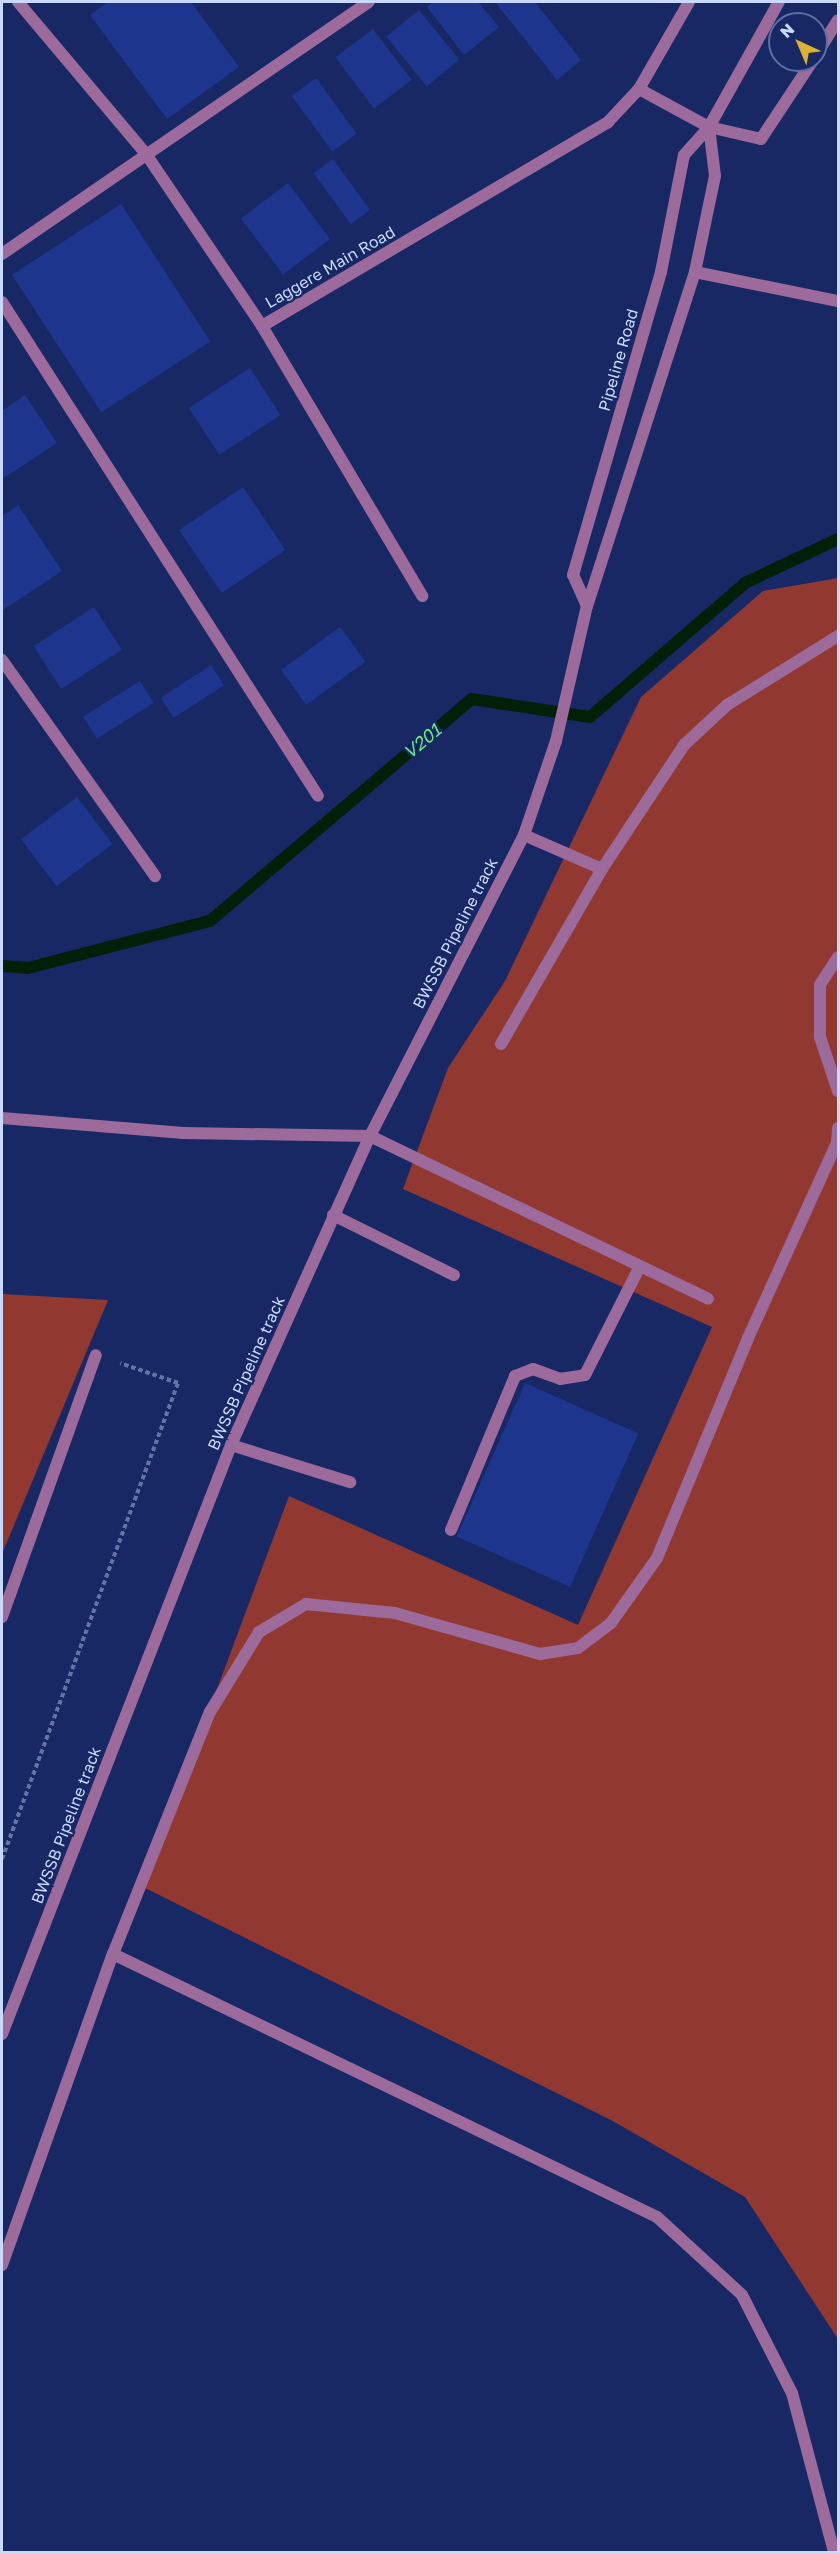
<!DOCTYPE html>
<style>
body{margin:0}
#map{position:relative;width:840px;height:2554px;overflow:hidden;background:#172865;font-family:"Golos Text",sans-serif}
div>[style]{position:absolute}
[style*='--x']{left:calc(var(--x)*1px);top:calc(var(--y)*1px);width:calc(var(--w)*1px);rotate:calc(var(--a)*1deg)}
.green>*{inset:0;background:#913831}
.stream>*{height:12px;margin:-6px;padding:0 6px;transform-origin:6px;border-radius:6px;background:#022007}
.building>*{inset:0;background:#1e358e;transform-origin:0 0}
.path>*{height:4px;margin-top:-2px;transform-origin:0;background:repeating-linear-gradient(90deg,#6373a6 0 4.5px,transparent 0 7.5px)}
.service>*{height:12px;margin:-6px;padding:0 6px;transform-origin:6px;border-radius:6px;background:#9c6a9b}
.minor>*{height:12px;margin:-6px;padding:0 6px;transform-origin:6px;border-radius:6px;background:#9c6a9b}
.tertiary>*{height:12px;margin:-6px;padding:0 6px;transform-origin:6px;border-radius:6px;background:#9c6a9b}
span{translate:-50% -50%;white-space:nowrap;text-align:center;line-height:1.15;-webkit-text-stroke:4.5px #172865;paint-order:stroke}
.street-label{font-size:16px;color:#c9d9fe}
.water-label{font-size:18px;color:#6be781;font-style:italic}
.frame{position:absolute;inset:0;border:3px solid #c9d9fe;pointer-events:none}
.north{position:absolute;left:768px;top:12px;width:60px;height:60px;box-sizing:border-box;background:#172865;border:2px solid #5e6fa2;border-radius:50%;rotate:316deg;font-size:16px;font-weight:700;line-height:24px;text-align:center;color:#c9d9fe}
.north::after{content:'';display:block;margin:auto;width:21px;height:27px;background:#deb133;clip-path:polygon(50% 0,100% 100%,50% 72%,0 100%)}
</style>
<div id="map">
<div class="green">
<i style="clip-path:polygon(838px 578px,838px 2339px,745px 2197px,611px 2120px,143px 1887px,289px 1496px,578px 1625px,712px 1327px,403px 1189px,448px 1068px,505px 981px,641px 697px,763px 591px)"></i>
<i style="clip-path:polygon(2px 1294px,108px 1300px,2px 1554px)"></i>
</div>
<div class="stream">
<i style="--x:2;--y:966;--w:26;--a:4"></i>
<i style="--x:28;--y:968;--w:188;--a:-14.5"></i>
<i style="--x:210;--y:921;--w:343;--a:-40.3"></i>
<i style="--x:472;--y:699;--w:119;--a:8.7"></i>
<i style="--x:590;--y:717;--w:205;--a:-40.8"></i>
<i style="--x:745;--y:583;--w:103;--a:-25.3"></i>
</div>
<div class="building">
<i style="clip-path:polygon(108px 2px,191px 2px,239px 67px,167px 119px,90px 15px)"></i>
<i style="clip-path:polygon(433px 2px,478px 2px,499px 27px,464px 55px,427px 7px)"></i>
<i style="clip-path:polygon(495px 2px,535px 2px,581px 60px,557px 80px)"></i>
<i style="left:419px;top:10px;width:64px;height:42px;rotate:51deg"></i>
<i style="left:373px;top:29px;width:64px;height:47px;rotate:53deg"></i>
<i style="left:316px;top:78px;width:69px;height:30px;rotate:54deg"></i>
<i style="left:333px;top:159px;width:63px;height:24px;rotate:54deg"></i>
<i style="left:288px;top:183px;width:70px;height:59px;rotate:53deg"></i>
<i style="left:121px;top:204px;width:164px;height:130px;rotate:57deg"></i>
<i style="left:250px;top:368px;width:56px;height:73px;rotate:57deg"></i>
<i style="clip-path:polygon(25px 395px,57px 443px,2px 479px,2px 411px)"></i>
<i style="left:243px;top:487px;width:76px;height:77px;rotate:56deg"></i>
<i style="clip-path:polygon(18px 505px,62px 571px,3px 610px,2px 516px)"></i>
<i style="left:94px;top:607px;width:51px;height:72px;rotate:57deg"></i>
<i style="left:340px;top:627px;width:43px;height:73px;rotate:54deg"></i>
<i style="left:211px;top:665px;width:24px;height:60px;rotate:57deg"></i>
<i style="left:140px;top:681px;width:26px;height:67px;rotate:58deg"></i>
<i style="left:77px;top:797px;width:59px;height:70px;rotate:53deg"></i>
<i style="left:525px;top:1383px;width:124px;height:168px;rotate:24deg"></i>
</div>
<div class="path">
<i style="--x:2;--y:1859;--w:507;--a:-69.71"></i>
<i style="--x:178;--y:1383;--w:61;--a:-161"></i>
</div>
<div class="service">
<i style="--x:838;--y:957;--w:33;--a:123"></i>
<i style="--x:820;--y:985;--w:52;--a:90"></i>
<i style="--x:820;--y:1037;--w:57;--a:71.6"></i>
<i style="--x:2;--y:1118;--w:182;--a:4.7"></i>
<i style="--x:183;--y:1133;--w:187;--a:0.9"></i>
<i style="--x:370;--y:1136;--w:375;--a:25.7"></i>
<i style="--x:333;--y:1215;--w:135;--a:26.4"></i>
<i style="--x:451;--y:1530;--w:167;--a:-67.4"></i>
<i style="--x:515;--y:1376;--w:19;--a:-21"></i>
<i style="--x:533;--y:1369;--w:29;--a:20"></i>
<i style="--x:560;--y:1379;--w:25;--a:-9"></i>
<i style="--x:585;--y:1375;--w:122;--a:-63.2"></i>
<i style="--x:113;--y:1954;--w:604;--a:25.8"></i>
<i style="--x:657;--y:2217;--w:115;--a:42.5"></i>
<i style="--x:742;--y:2295;--w:110;--a:63"></i>
<i style="--x:792;--y:2393;--w:164;--a:75.2"></i>
<i style="--x:2;--y:2265;--w:330;--a:-70.4"></i>
<i style="--x:113;--y:1954;--w:261;--a:-68.2"></i>
<i style="--x:210;--y:1712;--w:94;--a:-58.5"></i>
<i style="--x:259;--y:1632;--w:55;--a:-30.8"></i>
<i style="--x:306;--y:1604;--w:89;--a:5.8"></i>
<i style="--x:395;--y:1613;--w:151;--a:15.8"></i>
<i style="--x:540;--y:1654;--w:38;--a:-9"></i>
<i style="--x:578;--y:1648;--w:41;--a:-37.1"></i>
<i style="--x:611;--y:1623;--w:80;--a:-54.7"></i>
<i style="--x:657;--y:1558;--w:238;--a:-67.5"></i>
<i style="--x:748;--y:1338;--w:214;--a:-65.5"></i>
<i style="--x:837;--y:1143;--w:15;--a:-86"></i>
</div>
<div class="minor">
<i style="--x:2;--y:254;--w:445;--a:-34.5"></i>
<i style="--x:695;--y:272;--w:146;--a:11.5"></i>
<i style="--x:2;--y:302;--w:586;--a:57.39"></i>
<i style="--x:262;--y:326;--w:314;--a:59.3"></i>
<i style="--x:2;--y:660;--w:265;--a:54.7"></i>
<i style="--x:524;--y:835;--w:85;--a:23.6"></i>
<i style="--x:602;--y:869;--w:149;--a:-56.5"></i>
<i style="--x:684;--y:745;--w:59;--a:-42.9"></i>
<i style="--x:727;--y:705;--w:131;--a:-31.9"></i>
<i style="--x:501;--y:1044;--w:202;--a:-60"></i>
<i style="--x:231;--y:1445;--w:125;--a:17.3"></i>
<i style="--x:2;--y:1617;--w:278;--a:-70.3"></i>
</div>
<div class="tertiary">
<i style="--x:18;--y:2;--w:199;--a:49.9"></i>
<i style="--x:146;--y:154;--w:207;--a:56"></i>
<i style="--x:262;--y:326;--w:402;--a:-30.5"></i>
<i style="--x:608;--y:122;--w:45;--a:-46.8"></i>
<i style="--x:639;--y:89;--w:100;--a:-60.1"></i>
<i style="--x:816;--y:55;--w:41;--a:-57.8"></i>
<i style="--x:639;--y:89;--w:80;--a:28.5"></i>
<i style="--x:709;--y:127;--w:53;--a:13"></i>
<i style="--x:761;--y:139;--w:95;--a:-56.6"></i>
<i style="--x:709;--y:127;--w:49;--a:83"></i>
<i style="--x:715;--y:176;--w:98;--a:101.8"></i>
<i style="--x:695;--y:272;--w:351;--a:107.9"></i>
<i style="--x:587;--y:606;--w:34;--a:-114"></i>
<i style="--x:573;--y:575;--w:316;--a:-73.8"></i>
<i style="--x:661;--y:272;--w:119;--a:-78.9"></i>
<i style="--x:684;--y:155;--w:38;--a:-48"></i>
<i style="--x:709;--y:127;--w:143;--a:-60.8"></i>
<i style="--x:2;--y:2034;--w:632;--a:-68.75"></i>
<i style="--x:231;--y:1445;--w:339;--a:-65.8"></i>
<i style="--x:370;--y:1136;--w:338;--a:-62.9"></i>
<i style="--x:524;--y:835;--w:99;--a:-71.2"></i>
<i style="--x:556;--y:741;--w:139;--a:-77.1"></i>
</div>
<div class="street-label">
<span style="left:330px;top:267px;rotate:-30deg">Laggere Main Road</span>
<span style="left:618px;top:360px;rotate:-74deg">Pipeline Road</span>
<span style="left:455px;top:933px;rotate:-63deg">BWSSB Pipeline track</span>
<span style="left:246px;top:1373px;rotate:-66deg">BWSSB Pipeline track</span>
<span style="left:66px;top:1825px;rotate:-69deg">BWSSB Pipeline track</span>
</div>
<div class="water-label">
<span style="left:422px;top:741px;rotate:-40deg">V201</span>
</div>
<div class="frame"></div>
<div class="north">N</div>
</div>
